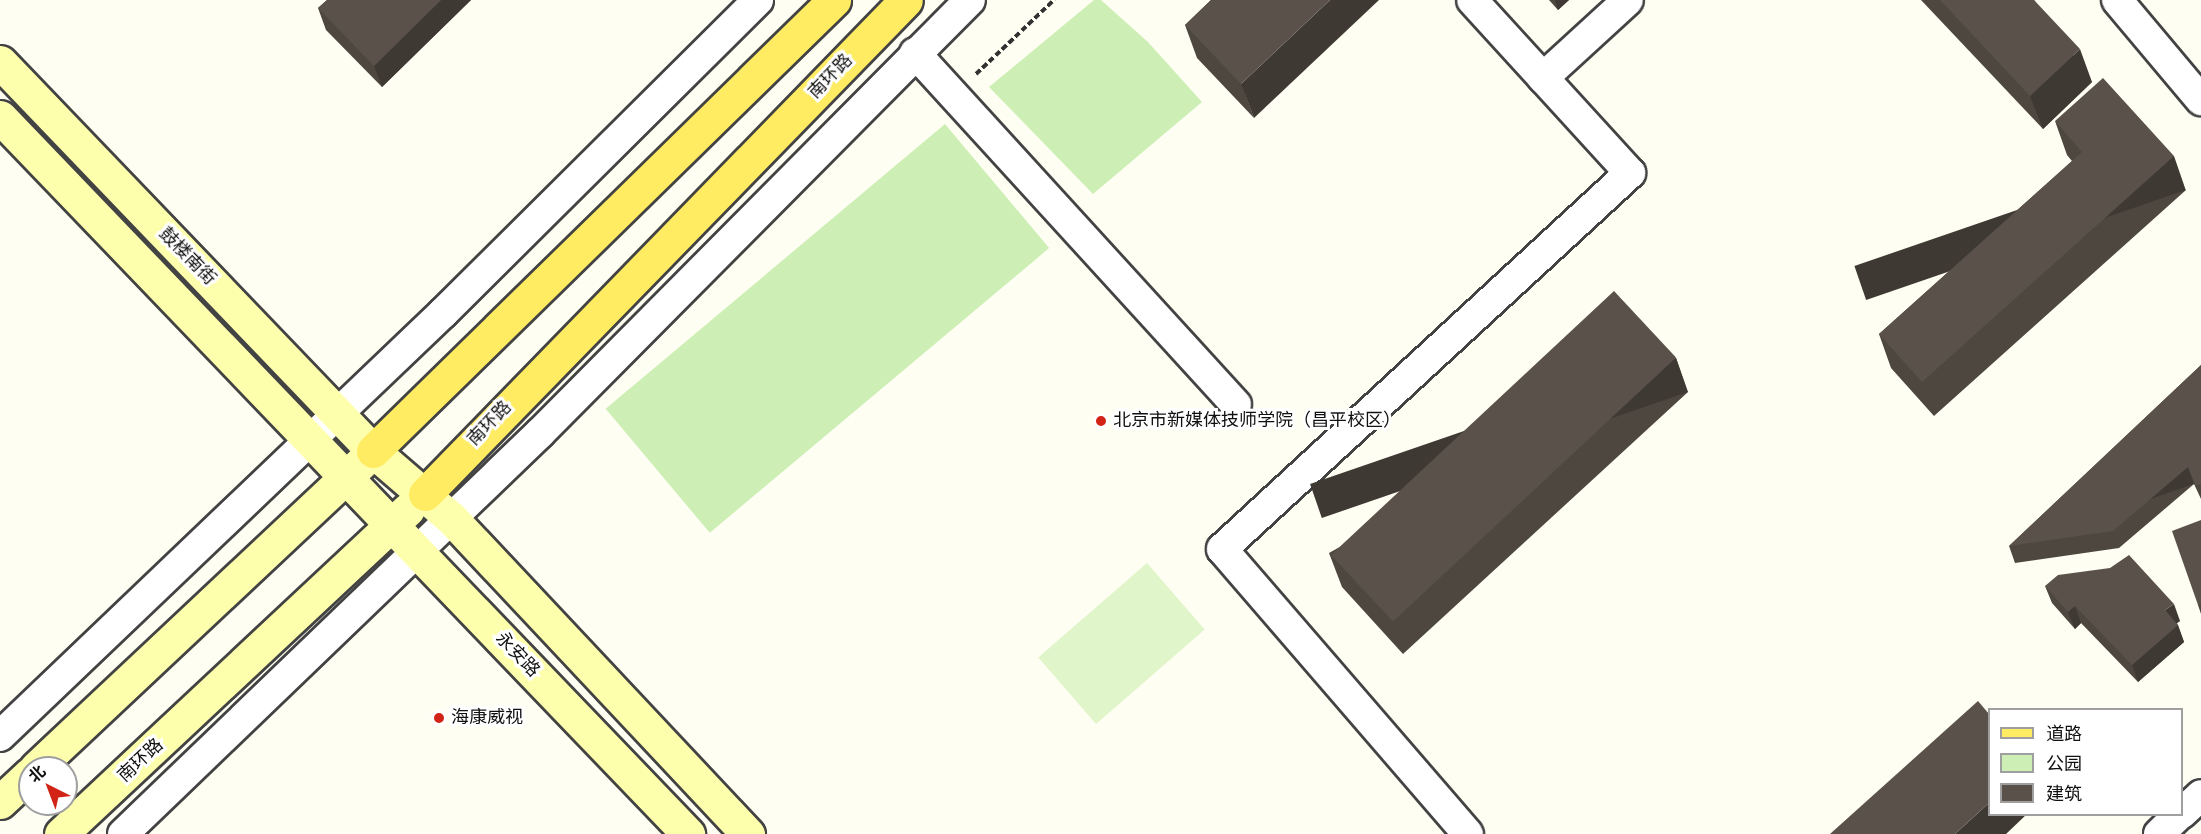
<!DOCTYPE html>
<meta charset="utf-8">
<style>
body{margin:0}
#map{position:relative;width:2201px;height:834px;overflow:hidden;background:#fffef2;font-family:Spectral,"Noto Sans SC",serif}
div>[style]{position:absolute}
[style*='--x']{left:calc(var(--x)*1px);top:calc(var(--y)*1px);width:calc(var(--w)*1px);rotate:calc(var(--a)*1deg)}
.green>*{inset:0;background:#cdefb6;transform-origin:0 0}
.pitch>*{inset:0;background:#e0f5c9;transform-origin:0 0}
.path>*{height:4px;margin-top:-2px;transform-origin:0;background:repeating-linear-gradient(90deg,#323232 0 6px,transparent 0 9px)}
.roads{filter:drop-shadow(2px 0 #434343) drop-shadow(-2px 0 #434343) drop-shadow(0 2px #434343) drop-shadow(0 -2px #434343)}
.street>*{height:30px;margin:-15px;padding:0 15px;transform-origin:15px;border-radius:15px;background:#fff}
.secondary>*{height:33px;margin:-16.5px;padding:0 16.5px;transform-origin:16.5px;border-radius:16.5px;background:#feffad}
.primary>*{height:33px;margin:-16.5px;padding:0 16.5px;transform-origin:16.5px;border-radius:16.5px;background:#ffec62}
.wall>*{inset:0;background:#4d4740}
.shaded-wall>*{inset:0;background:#3f3934;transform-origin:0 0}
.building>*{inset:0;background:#5a524a;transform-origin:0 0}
.dots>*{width:16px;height:16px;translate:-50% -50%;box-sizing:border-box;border:3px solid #fff;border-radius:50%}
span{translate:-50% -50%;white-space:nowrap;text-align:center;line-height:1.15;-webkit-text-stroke:6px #fff;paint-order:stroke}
.street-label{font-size:18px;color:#101010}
.poi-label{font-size:18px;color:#101010}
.left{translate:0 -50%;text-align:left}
.legend{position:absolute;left:1988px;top:708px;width:195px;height:108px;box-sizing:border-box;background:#fff;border:2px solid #9f9f9f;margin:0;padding:8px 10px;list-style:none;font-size:18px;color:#101010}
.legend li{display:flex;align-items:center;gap:12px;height:30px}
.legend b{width:30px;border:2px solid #9f9f9f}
.north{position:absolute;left:18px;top:756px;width:60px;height:60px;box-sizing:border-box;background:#fff;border:2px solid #9f9f9f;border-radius:50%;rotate:318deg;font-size:16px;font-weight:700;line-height:24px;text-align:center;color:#101010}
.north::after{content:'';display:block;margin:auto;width:21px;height:27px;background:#d12416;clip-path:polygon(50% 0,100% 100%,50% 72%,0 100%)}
</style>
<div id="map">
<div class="green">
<i style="clip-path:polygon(1094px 0,1101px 0,1148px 42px,1202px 102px,1093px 194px,989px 87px)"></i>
<i style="left:945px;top:124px;width:162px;height:443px;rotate:50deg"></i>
</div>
<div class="pitch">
<i style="left:1147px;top:563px;width:88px;height:144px;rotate:49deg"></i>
</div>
<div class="path">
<i style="--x:976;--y:74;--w:108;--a:-43.5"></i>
</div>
<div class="roads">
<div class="street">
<i style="--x:2117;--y:0;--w:131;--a:50"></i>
<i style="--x:915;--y:53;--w:476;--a:47.6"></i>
<i style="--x:1543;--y:78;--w:115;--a:-42.5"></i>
<i style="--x:0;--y:736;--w:613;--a:-43.68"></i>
<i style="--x:443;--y:313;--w:444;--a:-44.8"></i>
<i style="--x:2182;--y:813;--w:26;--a:-43"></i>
<i style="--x:123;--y:834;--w:579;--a:-43.88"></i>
<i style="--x:540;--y:433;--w:610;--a:-45.2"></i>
<i style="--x:1468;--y:834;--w:376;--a:-130.8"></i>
<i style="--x:1222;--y:549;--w:555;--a:-42.66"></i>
<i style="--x:1630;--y:173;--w:234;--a:-132.4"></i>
<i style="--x:2159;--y:834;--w:29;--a:-44"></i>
</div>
<div class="secondary">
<i style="--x:0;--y:62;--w:539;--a:46.2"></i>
<i style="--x:373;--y:451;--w:103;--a:40.7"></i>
<i style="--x:451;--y:518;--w:434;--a:46.8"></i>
<i style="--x:0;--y:117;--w:994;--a:46.18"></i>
<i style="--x:36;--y:768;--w:446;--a:-43.2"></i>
<i style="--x:0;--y:802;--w:41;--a:-43"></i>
<i style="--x:61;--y:834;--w:475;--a:-43.1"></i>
</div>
<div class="primary">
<i style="--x:373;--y:451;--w:645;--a:-44.37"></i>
<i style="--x:425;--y:494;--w:689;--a:-45.76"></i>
</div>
</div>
<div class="wall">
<i style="clip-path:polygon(327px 0,471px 0,382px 87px,326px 30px,318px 8px)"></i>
<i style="clip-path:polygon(1211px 0,1254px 118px,1197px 58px,1185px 25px)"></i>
<i style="clip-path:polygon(1549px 0,1569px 0,1558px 10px)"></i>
<i style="clip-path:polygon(1921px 0,2034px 0,2092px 82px,2043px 129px)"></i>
<i style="clip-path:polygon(2055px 121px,2186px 190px,1934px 416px,1891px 368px,1879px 334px,2072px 161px,2067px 155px)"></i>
<i style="clip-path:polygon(1676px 358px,1688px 392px,1403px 654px,1342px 587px,1329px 553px)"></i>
<i style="clip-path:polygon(2201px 365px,2201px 499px,2194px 484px,2119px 548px,2015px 563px,2009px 546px)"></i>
<i style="clip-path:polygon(2201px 520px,2201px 614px,2198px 605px)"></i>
<i style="clip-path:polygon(2045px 586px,2180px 621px,2177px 623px,2184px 642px,2138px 682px,2081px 623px,2075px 629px,2052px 603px)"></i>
</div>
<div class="shaded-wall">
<i style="clip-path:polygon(441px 0,471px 0,382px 87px,374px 66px)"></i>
<i style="clip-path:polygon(1330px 0,1379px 0,1254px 118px,1241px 84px)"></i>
<i style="clip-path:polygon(1555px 0,1569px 0,1558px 10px)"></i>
<i style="clip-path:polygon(2080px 49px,2092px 82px,2043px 129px,2030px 96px)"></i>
<i style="left:2174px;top:156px;width:36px;height:338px;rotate:71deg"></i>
<i style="left:1676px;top:358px;width:36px;height:387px;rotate:71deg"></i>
<i style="left:2188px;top:467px;width:18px;height:99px;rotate:71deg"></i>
<i style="clip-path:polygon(2174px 604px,2180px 621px,2171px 627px,2165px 610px)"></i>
<i style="clip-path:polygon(2075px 606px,2081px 623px,2075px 629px,2068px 612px)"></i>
<i style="clip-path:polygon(2178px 625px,2184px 642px,2138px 682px,2132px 665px)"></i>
<i style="clip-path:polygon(1989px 803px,1989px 814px,2027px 814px,2006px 834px,1955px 834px)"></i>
</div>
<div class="building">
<i style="clip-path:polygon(327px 0,441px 0,374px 66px,318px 8px)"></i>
<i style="clip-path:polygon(1211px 0,1330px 0,1241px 84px,1185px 25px)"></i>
<i style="clip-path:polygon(1940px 0,2034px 0,2080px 49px,2030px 96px)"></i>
<i style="clip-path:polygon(2103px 78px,2174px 156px,1922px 382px,1879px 334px,2082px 152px,2055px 121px)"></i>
<i style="left:1614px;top:291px;width:91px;height:387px;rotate:47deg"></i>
<i style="clip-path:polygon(2201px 365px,2201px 484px,2196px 486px,2188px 467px,2113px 531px,2009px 546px)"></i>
<i style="clip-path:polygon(2201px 520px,2201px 604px,2198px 605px,2172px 531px)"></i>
<i style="clip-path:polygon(2129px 555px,2174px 604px,2165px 610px,2178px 625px,2132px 665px,2075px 606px,2068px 612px,2045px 586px,2058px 575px,2110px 568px)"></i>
<i style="clip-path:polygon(1978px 701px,1989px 714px,1989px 803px,1955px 834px,1830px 834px)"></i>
</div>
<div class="dots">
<i style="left:1101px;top:421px;background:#d12416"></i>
<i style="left:439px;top:718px;background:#d12416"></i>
</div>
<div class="street-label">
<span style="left:831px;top:77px;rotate:-46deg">南环路</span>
<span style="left:187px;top:257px;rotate:46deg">鼓楼南街</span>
<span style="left:490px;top:424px;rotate:-46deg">南环路</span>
<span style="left:517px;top:655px;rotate:46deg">永安路</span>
<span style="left:141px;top:761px;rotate:-43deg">南环路</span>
</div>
<div class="poi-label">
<span class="left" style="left:1113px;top:421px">北京市新媒体技师学院（昌平校区）</span>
<span class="left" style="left:451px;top:718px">海康威视</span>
</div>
<ul class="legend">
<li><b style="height:8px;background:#ffec62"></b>道路</li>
<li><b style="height:16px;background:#cdefb6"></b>公园</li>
<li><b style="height:16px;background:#5a524a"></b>建筑</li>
</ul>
<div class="north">北</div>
</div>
